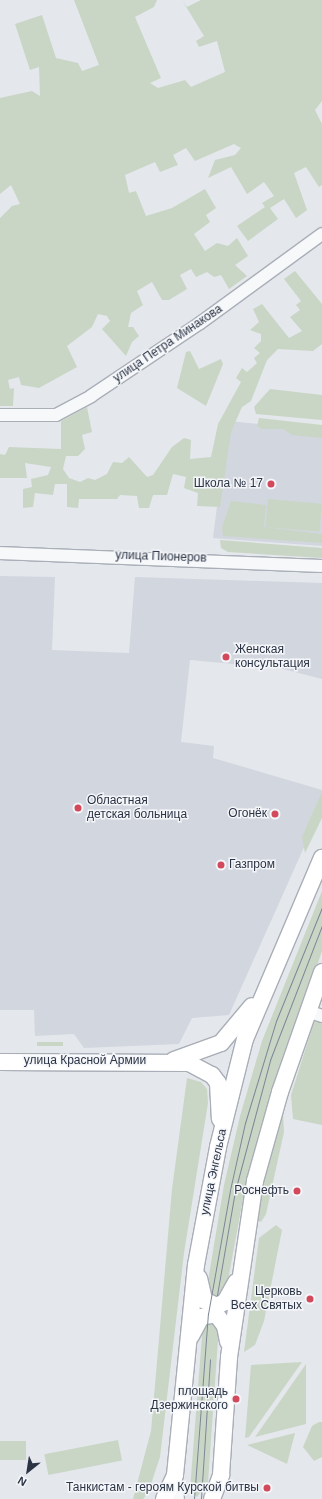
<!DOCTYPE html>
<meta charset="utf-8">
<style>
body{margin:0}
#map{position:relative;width:322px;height:1499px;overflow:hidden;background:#e4e7ec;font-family:Helvetica,sans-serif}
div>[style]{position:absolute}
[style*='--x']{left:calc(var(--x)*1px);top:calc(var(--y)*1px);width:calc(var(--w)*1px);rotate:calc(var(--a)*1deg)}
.built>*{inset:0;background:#d2d6de}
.green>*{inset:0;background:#c9d6c5;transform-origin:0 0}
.roads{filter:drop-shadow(1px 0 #a9aeb7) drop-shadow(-1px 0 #a9aeb7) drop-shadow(0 1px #a9aeb7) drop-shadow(0 -1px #a9aeb7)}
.minor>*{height:12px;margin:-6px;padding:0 6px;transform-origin:6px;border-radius:6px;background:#f7f8fa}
.major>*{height:16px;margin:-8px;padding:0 8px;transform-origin:8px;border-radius:8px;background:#fff}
.tram>*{height:1px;margin:-0.5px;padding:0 0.5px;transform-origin:0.5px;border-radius:0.5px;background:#7d8696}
.dots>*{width:11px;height:11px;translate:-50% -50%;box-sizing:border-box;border:2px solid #f4f6f9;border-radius:50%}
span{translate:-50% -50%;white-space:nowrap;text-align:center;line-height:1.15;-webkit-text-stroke:3px #f4f6f9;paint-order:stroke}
.street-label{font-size:12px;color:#2b3445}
.poi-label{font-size:12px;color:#2b3445}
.right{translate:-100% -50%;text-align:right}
.left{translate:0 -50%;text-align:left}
.north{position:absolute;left:8px;top:1451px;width:40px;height:40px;-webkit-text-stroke:3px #f4f6f9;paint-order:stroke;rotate:210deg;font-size:11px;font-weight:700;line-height:16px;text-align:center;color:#2b3445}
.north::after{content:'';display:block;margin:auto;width:14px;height:18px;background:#2b3445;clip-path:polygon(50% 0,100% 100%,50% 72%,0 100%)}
</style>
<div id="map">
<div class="built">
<i style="clip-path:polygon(228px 421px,322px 430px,322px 546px,213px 538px)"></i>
<i style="clip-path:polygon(0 576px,55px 577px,52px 650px,129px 653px,135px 577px,322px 583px,322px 679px,279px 668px,190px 660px,181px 742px,214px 746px,213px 758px,322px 790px,322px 807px,229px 1015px,192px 1018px,179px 1044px,84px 1048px,74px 1034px,35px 1036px,34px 1010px,0 1010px)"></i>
</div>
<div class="green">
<i style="clip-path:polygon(74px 0,157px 0,154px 7px,135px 17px,161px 78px,150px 83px,158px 88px,185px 80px,191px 87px,225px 72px,217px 41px,199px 47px,196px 41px,204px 36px,182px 0,187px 7px,201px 0,322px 0,322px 101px,315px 110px,322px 124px,322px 185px,319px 187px,306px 167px,294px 173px,307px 210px,296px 218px,284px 199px,270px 208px,278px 219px,248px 241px,237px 226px,265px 207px,262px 203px,274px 196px,264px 182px,247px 194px,231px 167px,208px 178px,215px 160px,235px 155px,241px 148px,234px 144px,195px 161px,186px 148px,173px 155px,178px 165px,160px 172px,155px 162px,125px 175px,129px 193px,136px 191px,146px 216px,172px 208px,205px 189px,216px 208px,206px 215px,210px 222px,194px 234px,205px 251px,217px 243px,228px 246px,237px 238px,248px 256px,235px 265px,247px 276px,229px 289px,221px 275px,214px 277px,207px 272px,196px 277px,191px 269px,180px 275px,187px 289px,169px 300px,162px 300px,152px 282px,137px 291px,143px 305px,131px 313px,128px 327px,133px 327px,139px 336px,132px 342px,126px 356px,102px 329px,110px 321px,107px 316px,98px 314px,92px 327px,67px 346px,77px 367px,39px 388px,21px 385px,19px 377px,8px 380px,10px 389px,14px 388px,13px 406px,0 406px,0 218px,12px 206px,20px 204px,11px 185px,0 194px,0 98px,32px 91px,40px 96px,39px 67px,30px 70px,15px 24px,42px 15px,56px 58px,78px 63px,82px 71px,99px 65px)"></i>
<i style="clip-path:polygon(295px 271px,322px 304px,322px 344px,313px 351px,278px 349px,267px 360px,251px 401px,242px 407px,231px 432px,220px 507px,197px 506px,198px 493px,184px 488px,186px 477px,173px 474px,167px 495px,153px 495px,149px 508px,139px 508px,137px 496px,120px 495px,117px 499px,79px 499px,78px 508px,67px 507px,67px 484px,55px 484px,53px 495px,35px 493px,33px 507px,23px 508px,23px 489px,32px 487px,31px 479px,48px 475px,51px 467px,25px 463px,27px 478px,0 478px,0 454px,5px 455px,9px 447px,61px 449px,61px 421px,87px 407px,92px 432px,82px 435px,85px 449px,78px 456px,66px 456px,63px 469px,69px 478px,80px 482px,88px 478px,95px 480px,107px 474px,113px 462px,122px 463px,129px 457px,147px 477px,153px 475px,172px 447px,184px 438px,191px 440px,190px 459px,211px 457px,218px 424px,241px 382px,236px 378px,242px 368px,247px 372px,257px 363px,254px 358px,260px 353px,254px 348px,261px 341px,261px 334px,250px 330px,259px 322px,253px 309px,262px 304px,289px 338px,302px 331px,290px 317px,300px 310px,296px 305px,301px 301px,284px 279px)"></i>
<i style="clip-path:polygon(190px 351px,199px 369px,221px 359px,223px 364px,206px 406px,177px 388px,186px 352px)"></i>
<i style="clip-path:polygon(270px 389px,322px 395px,322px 420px,256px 414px,254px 407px)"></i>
<i style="clip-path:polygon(259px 418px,322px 425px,322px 438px,292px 435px,283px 429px,262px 429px,257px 426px)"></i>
<i style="left:268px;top:499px;width:54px;height:28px;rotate:5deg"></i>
<i style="clip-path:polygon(231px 501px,266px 505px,264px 527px,322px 534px,322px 543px,223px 536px,222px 527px)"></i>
<i style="clip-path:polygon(220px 540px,322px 548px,322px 558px,228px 552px,221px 548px)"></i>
<i style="clip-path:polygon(322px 792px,322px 818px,305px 853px,302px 837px)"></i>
<i style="clip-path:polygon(322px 891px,322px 951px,263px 1124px,245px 1188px,226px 1291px,219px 1301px,206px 1293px,224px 1185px,240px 1116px,262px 1041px)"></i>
<i style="clip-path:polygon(314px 1022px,322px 1022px,322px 1125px,293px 1119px,291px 1095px)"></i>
<i style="left:63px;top:1042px;width:4px;height:26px;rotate:90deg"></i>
<i style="clip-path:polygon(187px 1078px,201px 1082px,207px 1089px,208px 1103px,184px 1253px,160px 1457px,148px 1493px,143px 1499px,133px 1499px,151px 1431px,172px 1189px)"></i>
<i style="clip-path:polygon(283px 1113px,284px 1132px,266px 1214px,261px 1222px,257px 1220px,264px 1181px)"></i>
<i style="clip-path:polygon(276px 1225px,282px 1230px,264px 1321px,255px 1345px,244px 1352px,259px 1238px)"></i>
<i style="clip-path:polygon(208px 1319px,219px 1326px,208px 1482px,197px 1497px,190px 1489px,203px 1323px)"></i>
<i style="clip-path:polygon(302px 1362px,249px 1437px,245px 1438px,251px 1365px)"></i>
<i style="clip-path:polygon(306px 1364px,306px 1424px,255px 1437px)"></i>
<i style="clip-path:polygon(319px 1422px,322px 1422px,322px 1457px,314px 1461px,303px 1447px,312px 1426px)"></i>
<i style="clip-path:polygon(295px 1433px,287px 1464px,247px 1445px)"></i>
<i style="left:118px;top:1440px;width:21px;height:75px;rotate:79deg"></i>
<i style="left:0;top:1441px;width:26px;height:19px"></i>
</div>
<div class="roads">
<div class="minor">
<i style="--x:0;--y:415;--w:56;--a:0"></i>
<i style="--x:56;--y:415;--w:40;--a:-28"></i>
<i style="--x:91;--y:396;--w:131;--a:-33.8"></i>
<i style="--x:200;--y:323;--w:151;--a:-36.1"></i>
<i style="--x:0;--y:553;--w:322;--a:2.3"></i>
<i style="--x:307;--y:1011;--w:16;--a:18"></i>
<i style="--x:175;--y:1475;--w:24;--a:83"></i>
</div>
<div class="major">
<i style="--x:174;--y:1060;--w:50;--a:-19.9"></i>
<i style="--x:221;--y:1043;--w:48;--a:-50"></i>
<i style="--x:0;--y:1062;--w:189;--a:0.3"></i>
<i style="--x:189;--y:1063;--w:26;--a:28"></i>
<i style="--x:212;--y:1075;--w:10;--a:53"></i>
<i style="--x:218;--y:1083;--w:36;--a:87"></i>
<i style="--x:199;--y:1278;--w:23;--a:77"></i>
<i style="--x:204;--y:1300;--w:14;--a:25"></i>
<i style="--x:217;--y:1306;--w:9;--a:-27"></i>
<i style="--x:225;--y:1302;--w:23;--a:-61"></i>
<i style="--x:191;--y:1336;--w:21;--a:-62"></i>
<i style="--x:201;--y:1317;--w:15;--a:-11"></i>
<i style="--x:216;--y:1314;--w:15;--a:53"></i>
<i style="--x:225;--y:1326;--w:16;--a:79"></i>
<i style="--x:164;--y:1499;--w:26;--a:-65"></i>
<i style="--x:175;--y:1475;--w:211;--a:-84.3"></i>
<i style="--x:196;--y:1265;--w:120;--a:-79.4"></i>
<i style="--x:218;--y:1147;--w:111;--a:-76"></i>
<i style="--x:245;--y:1039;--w:197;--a:-67"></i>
<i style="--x:212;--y:1499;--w:26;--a:-69"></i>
<i style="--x:221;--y:1475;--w:118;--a:-86.1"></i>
<i style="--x:229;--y:1357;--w:178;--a:-81.6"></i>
<i style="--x:255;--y:1181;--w:92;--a:-74.3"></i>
<i style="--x:280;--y:1092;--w:127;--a:-70.7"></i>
</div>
</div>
<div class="tram">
<i style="--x:217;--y:1295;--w:106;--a:-80.2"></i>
<i style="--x:235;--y:1191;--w:136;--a:-75"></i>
<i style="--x:270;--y:1060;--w:145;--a:-68.9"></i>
<i style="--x:194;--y:1499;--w:186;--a:-85.7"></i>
<i style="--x:208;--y:1314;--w:126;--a:-79.9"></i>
<i style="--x:230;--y:1190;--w:69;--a:-77.4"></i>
<i style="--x:245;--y:1123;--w:107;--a:-73.1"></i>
<i style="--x:276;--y:1021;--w:123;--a:-68"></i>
<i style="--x:201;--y:1499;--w:140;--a:-86.3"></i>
</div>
<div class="dots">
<i style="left:271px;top:484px;background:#d1495b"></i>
<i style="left:226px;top:657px;background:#d1495b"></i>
<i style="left:78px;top:808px;background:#d1495b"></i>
<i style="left:275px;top:814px;background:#d1495b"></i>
<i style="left:221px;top:865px;background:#d1495b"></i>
<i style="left:297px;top:1191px;background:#d1495b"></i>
<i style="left:310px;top:1299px;background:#d1495b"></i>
<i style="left:236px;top:1399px;background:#d1495b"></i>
<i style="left:267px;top:1488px;background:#d1495b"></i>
</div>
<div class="street-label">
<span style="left:168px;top:344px;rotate:-34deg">улица Петра Минакова</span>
<span style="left:161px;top:557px;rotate:2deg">улица Пионеров</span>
<span style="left:85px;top:1061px">улица Красной Армии</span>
<span style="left:214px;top:1172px;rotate:-78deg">улица Энгельса</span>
</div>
<div class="poi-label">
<span class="right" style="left:263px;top:484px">Школа № 17</span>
<span class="left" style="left:235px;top:657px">Женская<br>консультация</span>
<span class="left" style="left:87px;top:808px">Областная<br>детская больница</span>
<span class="right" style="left:267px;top:814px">Огонёк</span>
<span class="left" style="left:229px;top:865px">Газпром</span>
<span class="right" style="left:289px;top:1191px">Роснефть</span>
<span class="right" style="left:302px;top:1299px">Церковь<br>Всех Святых</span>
<span class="right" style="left:228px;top:1399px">площадь<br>Дзержинского</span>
<span class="right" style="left:259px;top:1488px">Танкистам - героям Курской битвы</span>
</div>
<div class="north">N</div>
</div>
